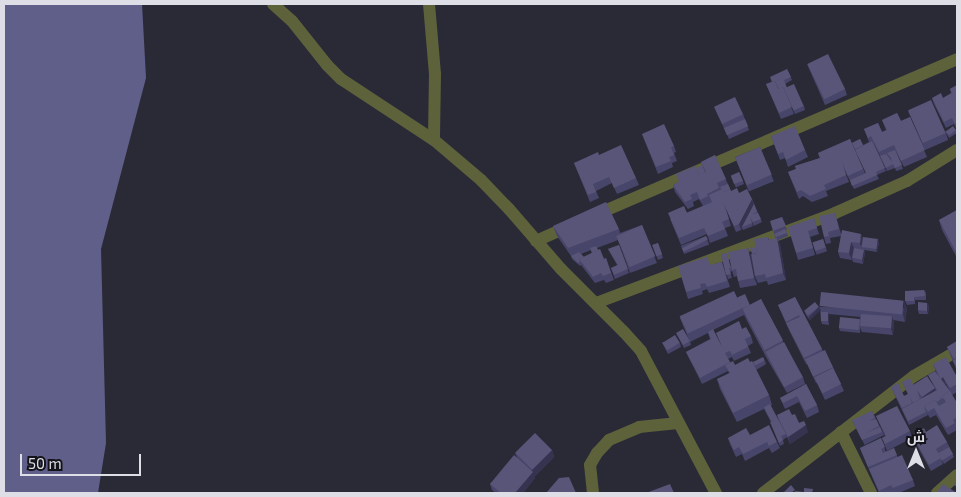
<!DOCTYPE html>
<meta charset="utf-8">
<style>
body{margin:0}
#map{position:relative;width:961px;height:497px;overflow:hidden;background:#2a2a37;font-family:"Exo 2",Cairo,sans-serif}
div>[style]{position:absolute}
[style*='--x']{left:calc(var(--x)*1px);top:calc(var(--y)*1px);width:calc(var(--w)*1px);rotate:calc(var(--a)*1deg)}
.forest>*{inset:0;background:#605f8a}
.minor>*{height:12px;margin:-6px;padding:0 6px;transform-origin:6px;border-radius:6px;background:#5e623b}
.wall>*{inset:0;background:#47456a;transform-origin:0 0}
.shaded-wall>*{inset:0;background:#353350}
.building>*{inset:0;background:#585578;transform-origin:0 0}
span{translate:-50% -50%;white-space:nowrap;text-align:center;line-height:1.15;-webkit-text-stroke:4px #131319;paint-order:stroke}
.frame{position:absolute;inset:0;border:5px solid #dedee7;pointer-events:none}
.north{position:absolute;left:891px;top:427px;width:50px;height:50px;-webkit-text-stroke:4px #131319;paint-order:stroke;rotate:0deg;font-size:14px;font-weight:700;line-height:20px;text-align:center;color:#dedee7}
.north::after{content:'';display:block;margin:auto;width:18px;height:22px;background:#dedee7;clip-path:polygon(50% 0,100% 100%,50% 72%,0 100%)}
.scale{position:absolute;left:20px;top:454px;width:121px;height:22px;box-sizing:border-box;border:2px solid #dedee7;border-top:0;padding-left:6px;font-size:15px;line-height:18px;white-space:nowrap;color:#dedee7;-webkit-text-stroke:4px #131319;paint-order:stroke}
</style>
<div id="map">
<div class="forest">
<i style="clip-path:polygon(4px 4px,142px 4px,146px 78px,101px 249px,106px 443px,98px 493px,4px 493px)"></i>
</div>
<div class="minor">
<i style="--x:273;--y:4;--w:25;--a:42"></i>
<i style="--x:292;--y:21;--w:56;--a:51.5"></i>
<i style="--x:327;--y:65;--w:20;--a:45"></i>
<i style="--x:341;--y:79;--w:111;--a:33.3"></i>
<i style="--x:434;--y:140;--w:62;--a:40.4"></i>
<i style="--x:481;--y:180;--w:40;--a:46"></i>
<i style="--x:509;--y:209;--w:79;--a:49.1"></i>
<i style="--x:561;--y:269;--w:89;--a:45"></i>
<i style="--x:624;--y:332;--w:25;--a:48"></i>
<i style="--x:641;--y:351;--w:161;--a:62.2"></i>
<i style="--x:429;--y:4;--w:70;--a:85.1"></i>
<i style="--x:435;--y:74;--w:66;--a:90.9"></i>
<i style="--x:595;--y:215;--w:394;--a:-23.3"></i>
<i style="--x:536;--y:241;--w:37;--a:-24"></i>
<i style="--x:596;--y:303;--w:255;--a:-20.6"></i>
<i style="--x:835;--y:213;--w:79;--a:-24"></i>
<i style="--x:907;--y:181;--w:59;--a:-31.8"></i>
<i style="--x:841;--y:432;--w:68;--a:63.8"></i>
<i style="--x:593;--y:493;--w:28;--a:-96"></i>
<i style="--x:590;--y:465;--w:14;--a:-60"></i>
<i style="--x:597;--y:453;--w:18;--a:-47"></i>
<i style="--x:609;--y:440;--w:33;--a:-23"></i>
<i style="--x:639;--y:427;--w:39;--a:-6"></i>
<i style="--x:763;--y:493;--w:191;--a:-37.8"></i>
<i style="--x:914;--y:376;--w:50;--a:-30.2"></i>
<i style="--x:937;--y:493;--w:27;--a:-42"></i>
</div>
<div class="wall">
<i style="clip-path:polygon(807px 64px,845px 89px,847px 95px,825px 105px)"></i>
<i style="clip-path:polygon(787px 69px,792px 80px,785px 84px,787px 89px,804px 106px,805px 110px,795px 114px,785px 92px,794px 114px,781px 119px,766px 84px,771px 82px)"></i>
<i style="clip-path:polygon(957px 85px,957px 130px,954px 124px,946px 128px,934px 104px,932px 98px,943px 98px,951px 93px,950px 89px)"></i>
<i style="clip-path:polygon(714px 107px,743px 114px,749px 130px,729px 139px)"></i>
<i style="clip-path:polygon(908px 111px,946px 133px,948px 140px,925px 150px)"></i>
<i style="clip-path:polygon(897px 113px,901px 121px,910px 117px,927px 157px,904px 167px,896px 152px,903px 169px,896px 171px,895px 168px,887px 171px,874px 143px,886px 171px,877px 175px,879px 179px,854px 189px,844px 169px,849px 182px,826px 191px,828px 196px,812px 202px,803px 196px,799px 199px,788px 172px,796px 169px,795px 166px,820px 158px,818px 153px,850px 139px,865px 173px,866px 173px,852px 143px,860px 139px,863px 145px,869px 142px,864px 129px,878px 123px,882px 132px,886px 130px,882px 120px)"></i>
<i style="clip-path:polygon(956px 130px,957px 133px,949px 138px,945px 131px)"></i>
<i style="clip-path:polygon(642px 134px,674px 146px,676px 152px,674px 153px,677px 161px,672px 163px,673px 167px,658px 174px)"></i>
<i style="clip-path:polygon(771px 136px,805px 150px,808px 157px,788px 167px,785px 158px,780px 160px)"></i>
<i style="left:760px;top:147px;width:37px;height:27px;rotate:68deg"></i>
<i style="clip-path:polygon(599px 155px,636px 178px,639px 185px,617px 194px,612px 183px,596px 191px,599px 198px,590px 202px,574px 163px)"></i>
<i style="clip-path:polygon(715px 155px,731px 191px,739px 193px,752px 199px,762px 222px,754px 226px,751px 220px,753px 226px,743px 230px,742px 228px,741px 230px,736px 232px,726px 209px,731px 226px,725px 228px,728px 236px,710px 243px,707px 234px,681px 245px,670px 219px,703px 206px,699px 199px,693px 202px,694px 206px,688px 209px,675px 192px,673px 185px,679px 182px,697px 171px,705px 173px,701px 162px)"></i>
<i style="left:739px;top:172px;width:13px;height:9px;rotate:67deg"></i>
<i style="clip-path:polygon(957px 210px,957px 258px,942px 230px,939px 220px)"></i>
<i style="clip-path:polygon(835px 213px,841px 234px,863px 238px,879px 243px,877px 252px,864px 250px,865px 253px,863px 264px,853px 262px,852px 259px,852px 260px,840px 258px,838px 252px,841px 236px,830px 238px,831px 243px,826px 244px,824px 237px)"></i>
<i style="clip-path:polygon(782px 217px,787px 230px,786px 230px,788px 236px,778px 240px,780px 245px,786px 280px,768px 285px,767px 281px,758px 283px,755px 276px,756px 247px,768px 237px,769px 240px,776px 239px,773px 231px)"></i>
<i style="clip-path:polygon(814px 218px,819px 234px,810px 237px,815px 255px,798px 260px,796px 253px)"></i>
<i style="clip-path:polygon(evenodd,642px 225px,657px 263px,630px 273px,618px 240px,597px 248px,604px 259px,606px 258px,614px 280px,606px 283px,604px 280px,595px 283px,581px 265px,580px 266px,572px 259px,571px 256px,557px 236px,553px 226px,619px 229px,620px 233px,642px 225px,591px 250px,592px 253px,584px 257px,581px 254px,591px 250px)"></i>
<i style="left:706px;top:236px;width:9px;height:27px;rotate:69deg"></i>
<i style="left:823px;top:239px;width:13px;height:11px;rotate:72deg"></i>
<i style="clip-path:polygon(658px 243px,663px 258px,658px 260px,652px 245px)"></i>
<i style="clip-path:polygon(619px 245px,629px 273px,615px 279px,611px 268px,617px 265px,608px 249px)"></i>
<i style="clip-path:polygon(721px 254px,732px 268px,751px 255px,757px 285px,740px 288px,737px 276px,734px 277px,732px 271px,730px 272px,732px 278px,728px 279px)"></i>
<i style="clip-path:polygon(722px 262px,730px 287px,709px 293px,707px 289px,702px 291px,703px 294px,688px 299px,686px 292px,710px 265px)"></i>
<i style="clip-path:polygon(924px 290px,926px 293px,926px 300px,915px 300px,915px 304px,907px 305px,905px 301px)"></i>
<i style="clip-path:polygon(795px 297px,823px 351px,833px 367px,844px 391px,825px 400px,817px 383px,816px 383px,807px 364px,806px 364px,789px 330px,778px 305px)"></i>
<i style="clip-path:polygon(737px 298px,750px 305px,761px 299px,783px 342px,803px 377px,805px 384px,787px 393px,766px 357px,744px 315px,713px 330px,721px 345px,742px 329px,751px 336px,753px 343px,748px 346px,751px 353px,734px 361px,732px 357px,728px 359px,730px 362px,735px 365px,750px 362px,765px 361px,766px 364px,756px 370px,769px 395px,772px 405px,770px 406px,779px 422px,777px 415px,792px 415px,808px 432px,790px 444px,787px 437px,783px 440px,784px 444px,780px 446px,772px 426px,771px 422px,764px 409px,737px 422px,720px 389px,717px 379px,729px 373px,728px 371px,702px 384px,686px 352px,710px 339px,708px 333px,690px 342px,680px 318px)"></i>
<i style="clip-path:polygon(927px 303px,929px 306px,928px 314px,919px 314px,918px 310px)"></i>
<i style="clip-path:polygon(819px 307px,907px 308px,905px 322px,893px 320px,894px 323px,893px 335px,862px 332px,860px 328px,860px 333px,840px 331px,839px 328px,860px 320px,860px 317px,829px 314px,829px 325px,822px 324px,821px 321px,820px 310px,810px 320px,806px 315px,805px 312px)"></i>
<i style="clip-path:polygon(676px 333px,690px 341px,691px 345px,684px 348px)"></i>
<i style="clip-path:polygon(957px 341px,957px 371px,947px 347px)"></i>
<i style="clip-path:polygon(662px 342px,680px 343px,681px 347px,668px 354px)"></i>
<i style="clip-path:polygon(evenodd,933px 364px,957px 377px,957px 392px,952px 395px,957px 403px,957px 425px,956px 426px,957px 430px,948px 435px,936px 415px,930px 418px,927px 413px,928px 415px,909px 425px,891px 387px,904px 396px,908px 394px,902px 382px,935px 388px,936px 390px,928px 375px,937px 374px,933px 364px,944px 384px,946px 384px,950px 391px,944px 384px)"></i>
<i style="clip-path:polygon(806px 384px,817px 405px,819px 412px,807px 418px,799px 402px,785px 409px,780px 398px)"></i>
<i style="left:872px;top:411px;width:27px;height:22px;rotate:63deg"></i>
<i style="clip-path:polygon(876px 416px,910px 431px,912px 438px,887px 451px,882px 438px,885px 436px)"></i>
<i style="clip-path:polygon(926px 432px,947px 442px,954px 457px,944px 464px,941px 459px,943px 464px,931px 471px,915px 442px,912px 435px)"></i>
<i style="clip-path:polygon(750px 435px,777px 442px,780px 448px,772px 453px,769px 448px,745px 461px,742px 454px,736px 457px,730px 444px,728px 438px)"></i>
<i style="clip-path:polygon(881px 438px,886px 452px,894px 448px,897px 456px,913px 480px,915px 486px,899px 493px,894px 493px,894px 492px,890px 493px,879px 493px,860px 448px)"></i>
<i style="clip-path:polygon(552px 450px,554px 457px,535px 476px,535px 478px,523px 493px,496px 493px,492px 490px,490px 484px,517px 458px,515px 453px)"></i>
</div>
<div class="shaded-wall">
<i style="clip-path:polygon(752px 199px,754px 206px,742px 227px,742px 228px,741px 230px,739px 224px)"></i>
<i style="clip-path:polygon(861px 234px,864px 240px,861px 247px,862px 250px,860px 243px)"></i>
<i style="clip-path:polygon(777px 238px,780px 245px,786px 280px,783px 273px)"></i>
<i style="clip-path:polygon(878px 239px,879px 243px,877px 252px,876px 249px)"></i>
<i style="clip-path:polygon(851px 242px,854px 248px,852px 260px,849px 253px)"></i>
<i style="clip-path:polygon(748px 248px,751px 255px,757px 285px,754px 278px)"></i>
<i style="clip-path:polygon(864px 250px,865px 253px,863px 264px,862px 260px)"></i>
<i style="clip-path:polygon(904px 301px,907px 308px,905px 322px,903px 315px)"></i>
<i style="clip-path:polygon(927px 303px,929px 306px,928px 314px,927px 311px)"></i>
<i style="clip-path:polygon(819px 307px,821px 310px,810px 320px,809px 317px)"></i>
<i style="clip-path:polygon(828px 312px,829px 315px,829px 325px,828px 321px)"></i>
<i style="clip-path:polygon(892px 316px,894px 323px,893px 335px,891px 329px)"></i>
<i style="clip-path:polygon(943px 377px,946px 384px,943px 385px,941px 379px)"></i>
<i style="clip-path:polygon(935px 388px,936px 392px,923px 400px,922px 397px)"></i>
<i style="clip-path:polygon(806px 425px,808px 432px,790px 444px,788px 437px)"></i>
<i style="clip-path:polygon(552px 450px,554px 457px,535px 476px,535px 478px,523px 493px,515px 493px,532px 470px)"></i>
</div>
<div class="building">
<i style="left:828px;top:54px;width:39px;height:23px;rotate:64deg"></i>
<i style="clip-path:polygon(787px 69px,791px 77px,784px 80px,787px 88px,784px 89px,783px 87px,779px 89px,775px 81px,772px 82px,770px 77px)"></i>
<i style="clip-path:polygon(775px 81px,778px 89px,783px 87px,792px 107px,779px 113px,766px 84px)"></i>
<i style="left:794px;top:84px;width:24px;height:11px;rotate:66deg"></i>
<i style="clip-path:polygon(957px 85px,957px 122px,955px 124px,952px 118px,944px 122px,932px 98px,941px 93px,943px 98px,952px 93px,950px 89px)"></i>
<i style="left:735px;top:97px;width:19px;height:23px;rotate:65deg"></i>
<i style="left:931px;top:100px;width:36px;height:25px;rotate:66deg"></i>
<i style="clip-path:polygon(897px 113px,901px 121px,910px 117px,925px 150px,901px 161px,894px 145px,879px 152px,871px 136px,868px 138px,864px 129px,878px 123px,882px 132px,887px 130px,882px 120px)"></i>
<i style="left:745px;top:119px;width:8px;height:23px;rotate:67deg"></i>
<i style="clip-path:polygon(664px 124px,674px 146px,671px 147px,674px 155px,669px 157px,671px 161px,656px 167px,642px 134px)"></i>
<i style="clip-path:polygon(795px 126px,805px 150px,786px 160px,783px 152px,778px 154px,771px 136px)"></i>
<i style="left:953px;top:126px;width:5px;height:9px;rotate:53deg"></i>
<i style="clip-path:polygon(850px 139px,863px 169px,848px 176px,842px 162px,846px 175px,824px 185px,826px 189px,810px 196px,801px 190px,797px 192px,788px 172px,796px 169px,795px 166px,820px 158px,818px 153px)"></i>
<i style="left:860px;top:139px;width:7px;height:9px;rotate:63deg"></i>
<i style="clip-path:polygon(872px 141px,885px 168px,876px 172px,877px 175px,852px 186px,850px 180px,866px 173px,855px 150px)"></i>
<i style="clip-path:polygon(621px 145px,636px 178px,614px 188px,609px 177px,593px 184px,596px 192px,588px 195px,574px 163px,598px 152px,599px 155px)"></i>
<i style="left:760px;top:147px;width:30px;height:27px;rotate:67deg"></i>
<i style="clip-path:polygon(895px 150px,902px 165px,895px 168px,893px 164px,886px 168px,880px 156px,886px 154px,892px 162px,891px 158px,887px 153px)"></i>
<i style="clip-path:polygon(715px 155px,726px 179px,717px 183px,719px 188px,707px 194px,708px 196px,700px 200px,697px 192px,690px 195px,692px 199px,685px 202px,673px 185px,679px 182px,676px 174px,695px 166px,699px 175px,706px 172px,701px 162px)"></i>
<i style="clip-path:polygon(702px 165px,705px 173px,699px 175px,696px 168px)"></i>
<i style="clip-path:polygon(739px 172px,743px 181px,734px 184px,731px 176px)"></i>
<i style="clip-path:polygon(728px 184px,731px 191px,730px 189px,724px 192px,720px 187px)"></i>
<i style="clip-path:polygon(737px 188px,739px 193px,747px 189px,752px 199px,739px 224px,734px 226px,723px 202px,729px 219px,722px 222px,725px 229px,708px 236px,704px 228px,679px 238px,668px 213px,684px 206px,687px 213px,712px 202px,709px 195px,722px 189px,724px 192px,730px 189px,731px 191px)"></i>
<i style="clip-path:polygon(606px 202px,619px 229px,568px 248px,553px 226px)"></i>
<i style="clip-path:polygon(754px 204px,757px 212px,752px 214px,758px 213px,761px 219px,753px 222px,750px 217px,752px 223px,742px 227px)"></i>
<i style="clip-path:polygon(957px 210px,957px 251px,956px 252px,939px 220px)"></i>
<i style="clip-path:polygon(835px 213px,839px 229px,828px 232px,829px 236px,824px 237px,819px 216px)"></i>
<i style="clip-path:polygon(782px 217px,786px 226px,773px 231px,770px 221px)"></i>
<i style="clip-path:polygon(814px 218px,817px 228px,808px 231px,813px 248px,796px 253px,788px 227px)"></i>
<i style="left:642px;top:225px;width:34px;height:28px;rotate:67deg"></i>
<i style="clip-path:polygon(785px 229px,787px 233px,776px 237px,774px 234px)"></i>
<i style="clip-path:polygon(842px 230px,861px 234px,860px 243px,851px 242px,849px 253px,838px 252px)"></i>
<i style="left:706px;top:236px;width:4px;height:27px;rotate:63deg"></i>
<i style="clip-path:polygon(768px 237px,768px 240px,777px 238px,783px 273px,766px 278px,765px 274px,755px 276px,751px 254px,757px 253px,754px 239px)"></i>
<i style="left:863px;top:237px;width:15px;height:10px;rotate:8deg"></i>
<i style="left:823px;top:239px;width:9px;height:11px;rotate:72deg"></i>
<i style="left:658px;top:243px;width:12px;height:6px;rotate:70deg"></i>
<i style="clip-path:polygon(619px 245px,628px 269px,614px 275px,611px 268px,618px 265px,608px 249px)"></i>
<i style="clip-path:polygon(596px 246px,598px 250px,592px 253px,590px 248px)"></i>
<i style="clip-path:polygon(756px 247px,757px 253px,752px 254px,750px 248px)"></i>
<i style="clip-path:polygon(748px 248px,754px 278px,738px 281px,736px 269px,732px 270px,728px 252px)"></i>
<i style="left:854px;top:248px;width:10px;height:10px;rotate:11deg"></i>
<i style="clip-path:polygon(600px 249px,604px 259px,606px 258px,611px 273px,603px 276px,601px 273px,593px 277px,579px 259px)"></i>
<i style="clip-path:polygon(579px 252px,584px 257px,579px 259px,580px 262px,578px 263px,571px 256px)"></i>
<i style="clip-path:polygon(727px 253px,731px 268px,729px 268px,731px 274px,726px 275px,721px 254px)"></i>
<i style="clip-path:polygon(707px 257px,710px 265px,722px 262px,727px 281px,707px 287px,705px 283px,700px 284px,701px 288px,686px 292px,678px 266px)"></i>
<i style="clip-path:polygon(924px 290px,925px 296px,914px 297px,914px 301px,905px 301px,905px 291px)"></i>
<i style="left:734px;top:291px;width:19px;height:60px;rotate:65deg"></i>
<i style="left:821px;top:292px;width:83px;height:14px;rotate:6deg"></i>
<i style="left:745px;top:294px;width:12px;height:9px;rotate:66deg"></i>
<i style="clip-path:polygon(795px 297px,822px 349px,804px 358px,786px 323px,800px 317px,799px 315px,786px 322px,778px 305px)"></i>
<i style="left:761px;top:299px;width:47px;height:21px;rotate:62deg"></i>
<i style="left:815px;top:302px;width:6px;height:14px;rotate:51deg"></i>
<i style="clip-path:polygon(918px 302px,927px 303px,927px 311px,918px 310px)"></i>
<i style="left:821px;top:312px;width:7px;height:9px"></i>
<i style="left:861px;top:314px;width:31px;height:12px;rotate:4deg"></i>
<i style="left:840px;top:317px;width:20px;height:11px;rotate:6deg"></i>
<i style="clip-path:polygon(739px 321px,742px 329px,746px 327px,751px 336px,745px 339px,748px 347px,732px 355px,730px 351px,725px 353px,730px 362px,700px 378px,686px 352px,711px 339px,708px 332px,713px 329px,723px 349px,716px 333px)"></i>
<i style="left:683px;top:329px;width:14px;height:8px;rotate:60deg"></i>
<i style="left:675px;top:335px;width:9px;height:15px;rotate:58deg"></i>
<i style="clip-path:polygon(957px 341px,957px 357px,954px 359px,947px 347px)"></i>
<i style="left:784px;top:342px;width:40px;height:21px;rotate:62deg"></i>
<i style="left:825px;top:350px;width:19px;height:22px;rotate:65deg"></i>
<i style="left:763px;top:357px;width:4px;height:11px;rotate:63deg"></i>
<i style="clip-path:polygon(946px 357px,957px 377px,957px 384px,950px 388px,943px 377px,941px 379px,933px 364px)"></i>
<i style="clip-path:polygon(748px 358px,750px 362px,752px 361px,769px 395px,733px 413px,717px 379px,730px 373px,725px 365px,733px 361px,735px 365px)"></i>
<i style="clip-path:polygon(957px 358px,957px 368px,953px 361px)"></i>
<i style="left:833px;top:368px;width:18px;height:21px;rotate:63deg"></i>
<i style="clip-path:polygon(935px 371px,950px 391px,942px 396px,943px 398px,942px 399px,939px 396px,941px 399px,937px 402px,935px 400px,924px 406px,926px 412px,908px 421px,902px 409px,937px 390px,928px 375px)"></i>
<i style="clip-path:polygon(927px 376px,935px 388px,922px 397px,917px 390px,920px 399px,913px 403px,910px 397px,912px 403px,902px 408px,891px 387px,898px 383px,904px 396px,908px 394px,902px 382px,910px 378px,913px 385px)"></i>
<i style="clip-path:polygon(806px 384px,817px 405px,805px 411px,797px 396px,783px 403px,780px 398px)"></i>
<i style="clip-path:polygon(950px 391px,957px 403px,957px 417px,953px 420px,955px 423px,946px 428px,934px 408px,928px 412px,924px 406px,935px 400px,939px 406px,946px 402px,942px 396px)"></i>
<i style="clip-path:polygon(770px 404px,786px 434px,781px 436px,783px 440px,779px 443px,770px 422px,775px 420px,771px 421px,764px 407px)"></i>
<i style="clip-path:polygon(897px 406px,910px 431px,885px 444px,882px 438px,886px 436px,876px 416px)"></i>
<i style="clip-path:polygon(789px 409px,792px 415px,795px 414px,799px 423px,804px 421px,806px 425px,788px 437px,777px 415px)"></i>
<i style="clip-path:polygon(872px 411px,875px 418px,869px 421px,876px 419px,879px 426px,866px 433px,880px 427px,882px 432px,862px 440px,852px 420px)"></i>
<i style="clip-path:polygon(769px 425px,777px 442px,769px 446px,767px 442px,743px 454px,739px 447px,734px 450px,728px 438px,746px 428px,750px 435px)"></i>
<i style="clip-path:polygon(937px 425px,947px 442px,936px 449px,941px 458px,929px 465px,912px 435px,924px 428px,926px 432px)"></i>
<i style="left:535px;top:433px;width:24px;height:28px;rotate:45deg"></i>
<i style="clip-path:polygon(881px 438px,885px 447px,881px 449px,883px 453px,894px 448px,897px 455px,868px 467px,860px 448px)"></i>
<i style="left:949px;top:447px;width:8px;height:13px;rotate:60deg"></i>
<i style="clip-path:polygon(514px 455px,533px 472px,515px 493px,501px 493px,490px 484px)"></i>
<i style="clip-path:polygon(902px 455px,913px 480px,893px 488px,891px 485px,879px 491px,869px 469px)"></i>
<i style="clip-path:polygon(569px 477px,576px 493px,546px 493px,559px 478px)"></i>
<i style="clip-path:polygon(957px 481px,957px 487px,954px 485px)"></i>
<i style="clip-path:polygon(670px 484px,674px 493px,646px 493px)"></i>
<i style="clip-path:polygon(943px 484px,957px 493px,939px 493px,937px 492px)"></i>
<i style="clip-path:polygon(791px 485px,795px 490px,791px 493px,785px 493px,784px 492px)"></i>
<i style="clip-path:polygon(804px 488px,813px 489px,812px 493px,804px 493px)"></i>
<i style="clip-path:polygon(795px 491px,804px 492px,804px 493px,795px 493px)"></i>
</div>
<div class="frame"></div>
<div class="north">ش</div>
<div class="scale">50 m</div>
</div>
